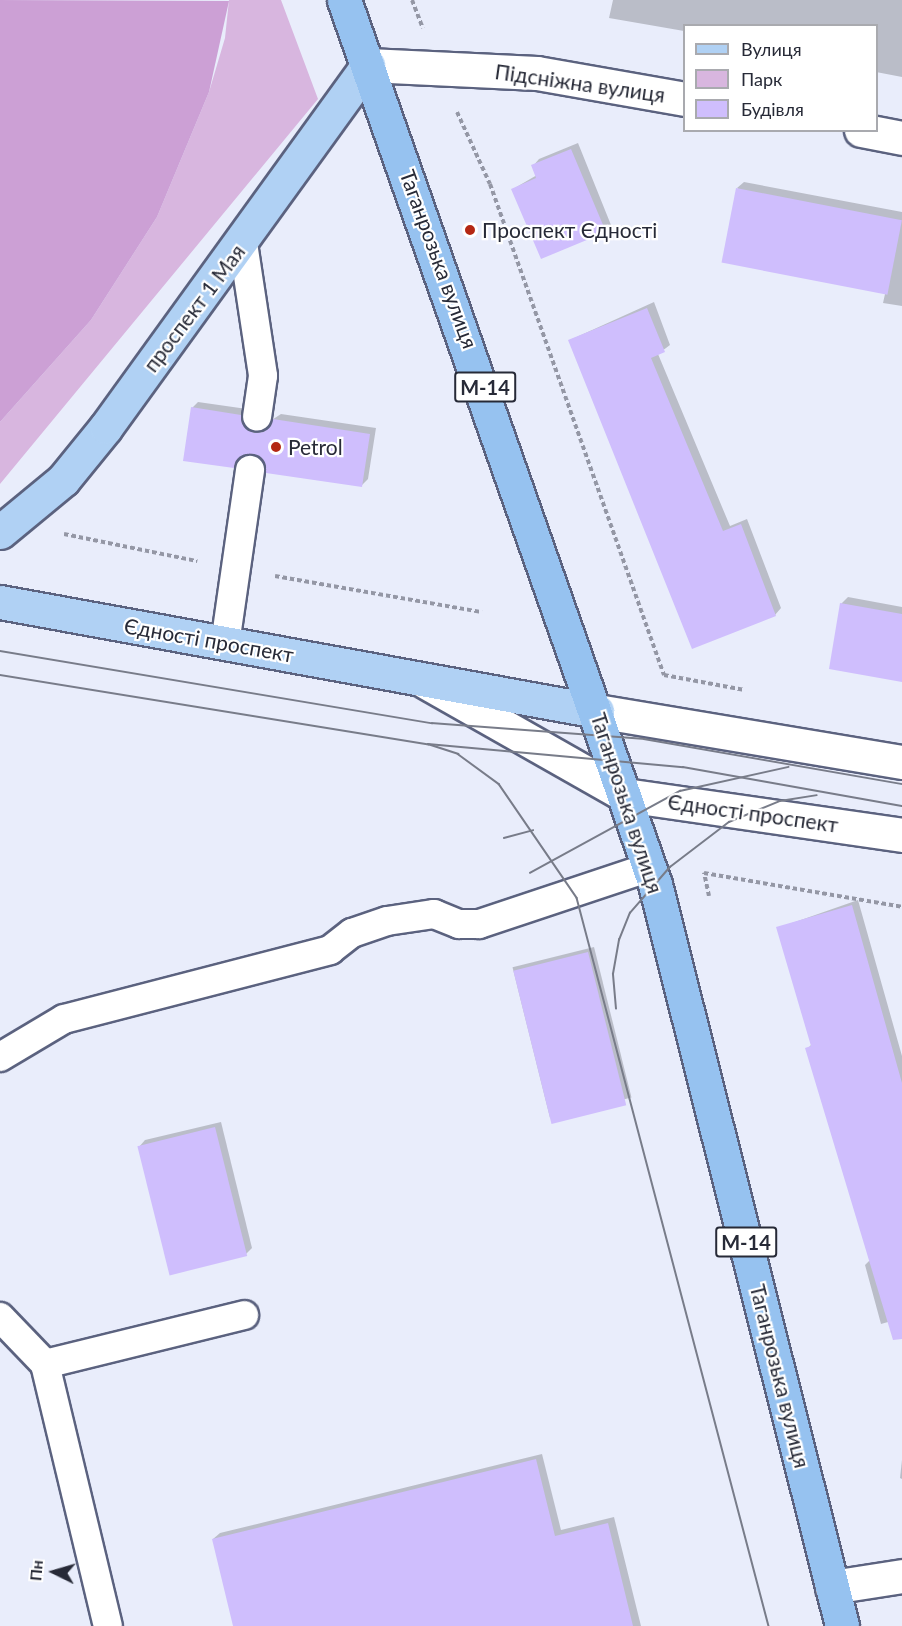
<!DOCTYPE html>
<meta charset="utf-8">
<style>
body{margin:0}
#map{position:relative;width:902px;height:1626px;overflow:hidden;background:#e9edfb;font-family:Lato,sans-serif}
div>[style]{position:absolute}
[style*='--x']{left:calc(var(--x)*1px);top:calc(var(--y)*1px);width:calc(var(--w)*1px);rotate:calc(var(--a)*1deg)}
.green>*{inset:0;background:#d8b6df}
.forest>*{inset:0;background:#cca0d5}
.shadow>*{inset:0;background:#0003;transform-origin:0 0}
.building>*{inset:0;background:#cfbefd;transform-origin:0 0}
.path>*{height:4px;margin-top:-2px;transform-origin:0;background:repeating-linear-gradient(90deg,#9497a5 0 4.5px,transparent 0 7.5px)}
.roads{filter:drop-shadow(2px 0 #5b627f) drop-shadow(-2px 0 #5b627f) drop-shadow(0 2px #5b627f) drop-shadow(0 -2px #5b627f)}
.service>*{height:28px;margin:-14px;padding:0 14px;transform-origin:14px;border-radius:14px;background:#fff}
.minor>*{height:33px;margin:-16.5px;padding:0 16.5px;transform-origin:16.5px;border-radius:16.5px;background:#fff}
.secondary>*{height:33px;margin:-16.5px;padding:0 16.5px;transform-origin:16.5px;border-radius:16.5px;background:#fff}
.primary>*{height:33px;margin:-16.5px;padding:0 16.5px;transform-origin:16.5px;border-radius:16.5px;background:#b0d1f4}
.trunk>*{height:33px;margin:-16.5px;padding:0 16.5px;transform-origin:16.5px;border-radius:16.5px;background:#96c2f0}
.tram>*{height:1.5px;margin:-0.75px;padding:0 0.75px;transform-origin:0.75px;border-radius:0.75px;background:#787c89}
.dots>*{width:16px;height:16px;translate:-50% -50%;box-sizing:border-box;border:3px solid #fff;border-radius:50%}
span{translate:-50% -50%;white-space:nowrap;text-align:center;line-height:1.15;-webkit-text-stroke:4.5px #fff;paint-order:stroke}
.shield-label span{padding:2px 4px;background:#fff;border:2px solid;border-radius:4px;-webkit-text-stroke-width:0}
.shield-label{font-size:20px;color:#272a37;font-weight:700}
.street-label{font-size:21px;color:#272a37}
.poi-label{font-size:21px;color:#272a37}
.left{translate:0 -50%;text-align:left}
.legend{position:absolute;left:683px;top:24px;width:195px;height:108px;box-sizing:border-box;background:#fff;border:2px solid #a9aaaf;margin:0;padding:8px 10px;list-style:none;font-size:18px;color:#272a37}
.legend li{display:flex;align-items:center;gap:12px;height:30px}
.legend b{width:30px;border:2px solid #a9aaaf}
.north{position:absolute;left:24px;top:1542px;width:60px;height:60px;-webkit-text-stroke:4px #fff;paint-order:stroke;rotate:275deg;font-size:16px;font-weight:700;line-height:24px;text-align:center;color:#272a37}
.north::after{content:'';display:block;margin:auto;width:21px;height:27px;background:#272a37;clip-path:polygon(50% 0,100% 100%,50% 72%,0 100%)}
</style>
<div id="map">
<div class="green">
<i style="clip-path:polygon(229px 0,281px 0,318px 99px,0 484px,0 422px,91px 320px,157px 217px,209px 92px,225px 38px)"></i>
</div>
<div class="forest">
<i style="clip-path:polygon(0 0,229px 1px,209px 92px,157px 217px,91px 320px,0 422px)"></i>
</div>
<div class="shadow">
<i style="clip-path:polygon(613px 0,902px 0,902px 77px,876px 72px,876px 26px,684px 26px,684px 31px,609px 18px)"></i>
<i style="clip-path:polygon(578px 143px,611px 225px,605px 231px,513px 189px,537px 175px,533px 166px,539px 159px)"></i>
<i style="clip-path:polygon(744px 182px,902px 212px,902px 306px,883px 303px,885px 294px,737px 188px)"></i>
<i style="clip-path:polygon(654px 302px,670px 345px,658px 354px,730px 526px,747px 519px,781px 608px,775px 615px,570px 340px)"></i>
<i style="clip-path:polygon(198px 402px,247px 409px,261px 427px,281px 414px,376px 428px,368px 479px,362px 485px,266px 463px,253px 452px,240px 460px,192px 408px)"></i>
<i style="clip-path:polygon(848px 597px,902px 607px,902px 678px,841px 604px)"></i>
<i style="clip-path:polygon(858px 900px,902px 1056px,902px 1318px,881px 1324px,865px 1265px,870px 1260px,807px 1049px,812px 1044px,778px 928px)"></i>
<i style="left:594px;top:947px;width:155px;height:84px;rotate:76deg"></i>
<i style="clip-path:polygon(221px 1122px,252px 1248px,245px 1255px,139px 1147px,145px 1140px)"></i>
<i style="clip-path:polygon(542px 1454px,561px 1530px,614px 1517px,641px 1626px,234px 1626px,213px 1539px,220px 1533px)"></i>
<i style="clip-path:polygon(902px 1460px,902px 1479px,900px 1478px)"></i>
</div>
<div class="building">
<i style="clip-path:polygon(571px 149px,606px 232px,541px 259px,511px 189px,536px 178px,531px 165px)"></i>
<i style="left:736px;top:188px;width:169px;height:76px;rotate:11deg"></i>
<i style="clip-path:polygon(647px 308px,665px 352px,651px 358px,723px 531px,741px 524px,776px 616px,692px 649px,568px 340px)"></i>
<i style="clip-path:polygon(191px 407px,241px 415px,242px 424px,254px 433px,264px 432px,273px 419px,370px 434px,362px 487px,266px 473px,265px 463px,253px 454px,243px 455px,234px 468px,183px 461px)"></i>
<i style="clip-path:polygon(840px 603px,902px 614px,902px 682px,829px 669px)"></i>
<i style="clip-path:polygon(852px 905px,902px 1083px,902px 1339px,893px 1340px,805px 1048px,811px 1046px,776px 927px)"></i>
<i style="left:588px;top:952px;width:158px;height:77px;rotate:76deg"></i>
<i style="left:215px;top:1127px;width:133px;height:80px;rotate:76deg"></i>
<i style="clip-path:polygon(536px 1459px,555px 1536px,608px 1523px,633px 1626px,233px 1626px,212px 1539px)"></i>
</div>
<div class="path">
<i style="--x:412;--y:0;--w:30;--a:69"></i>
<i style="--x:457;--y:112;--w:79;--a:65.4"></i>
<i style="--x:490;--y:184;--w:521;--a:70.49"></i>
<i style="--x:664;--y:675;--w:82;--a:10.5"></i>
<i style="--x:64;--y:534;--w:136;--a:11.5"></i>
<i style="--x:275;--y:576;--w:210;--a:9.9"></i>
<i style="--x:709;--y:896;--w:24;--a:-102"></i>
<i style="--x:704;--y:873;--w:201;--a:9.7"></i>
</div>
<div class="roads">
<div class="service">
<i style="--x:243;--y:243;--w:134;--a:81.4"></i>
<i style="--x:263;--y:376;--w:41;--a:98.3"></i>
<i style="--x:225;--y:644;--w:176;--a:-81.8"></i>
<i style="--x:0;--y:1057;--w:74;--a:-30.7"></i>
<i style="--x:64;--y:1019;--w:275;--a:-14.5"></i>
<i style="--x:330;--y:950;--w:28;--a:-38"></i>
<i style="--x:352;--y:933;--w:37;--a:-19"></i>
<i style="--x:387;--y:921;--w:48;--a:-8.5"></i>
<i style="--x:434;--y:914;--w:27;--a:22"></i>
<i style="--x:459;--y:924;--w:20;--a:0"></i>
<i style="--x:479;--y:924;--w:180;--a:-18.4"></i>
<i style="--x:0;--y:1317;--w:65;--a:46.2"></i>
<i style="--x:45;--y:1364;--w:269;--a:76.5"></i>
<i style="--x:45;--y:1364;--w:205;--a:-13.8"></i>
</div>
<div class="minor">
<i style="--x:368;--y:65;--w:169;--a:2.7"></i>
<i style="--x:537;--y:73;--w:149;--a:10"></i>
<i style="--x:861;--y:130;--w:42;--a:11"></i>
<i style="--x:832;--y:1587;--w:71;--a:-8.9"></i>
</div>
<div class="secondary">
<i style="--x:426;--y:682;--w:229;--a:29.6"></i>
<i style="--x:625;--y:795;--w:280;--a:8.2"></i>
<i style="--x:597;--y:711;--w:309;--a:9.5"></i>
</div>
<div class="primary">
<i style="--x:0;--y:532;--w:82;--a:-39.5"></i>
<i style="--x:63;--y:480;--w:68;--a:-50.9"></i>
<i style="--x:106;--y:427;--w:447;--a:-54.1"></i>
<i style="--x:0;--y:602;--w:607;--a:10.35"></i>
</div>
<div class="trunk">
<i style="--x:344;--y:0;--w:937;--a:70.62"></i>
<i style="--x:655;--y:884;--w:765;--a:75.85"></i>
</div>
</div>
<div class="tram">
<i style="--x:0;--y:651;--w:438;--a:9.5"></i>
<i style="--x:432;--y:723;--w:213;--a:4.3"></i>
<i style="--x:644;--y:739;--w:262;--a:9.9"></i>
<i style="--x:0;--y:675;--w:434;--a:9.2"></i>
<i style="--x:428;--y:744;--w:256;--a:5.2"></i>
<i style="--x:683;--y:767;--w:222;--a:10.1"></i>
<i style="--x:428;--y:744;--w:32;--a:18"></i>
<i style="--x:458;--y:754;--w:51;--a:36.2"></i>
<i style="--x:499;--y:784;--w:138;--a:55.6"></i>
<i style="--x:577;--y:898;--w:753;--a:75.23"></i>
<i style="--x:504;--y:838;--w:30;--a:-15"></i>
<i style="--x:530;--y:873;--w:171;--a:-28.7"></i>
<i style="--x:680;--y:791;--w:111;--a:-12.5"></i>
<i style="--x:616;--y:1009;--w:35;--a:-95"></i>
<i style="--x:613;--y:974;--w:35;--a:-80"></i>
<i style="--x:619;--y:940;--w:29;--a:-68"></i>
<i style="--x:630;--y:913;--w:61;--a:-49"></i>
<i style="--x:670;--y:867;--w:74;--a:-37.3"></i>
<i style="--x:729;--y:822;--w:55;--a:-22.4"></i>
<i style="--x:780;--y:801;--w:37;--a:-9"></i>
</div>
<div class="dots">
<i style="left:470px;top:230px;background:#b42713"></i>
<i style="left:276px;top:447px;background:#b42713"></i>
</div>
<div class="shield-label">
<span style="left:485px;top:387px">М-14</span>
<span style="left:746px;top:1242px">М-14</span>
</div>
<div class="street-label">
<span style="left:580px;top:83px;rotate:8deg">Підсніжна вулиця</span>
<span style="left:439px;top:259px;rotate:70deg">Таганрозька вулиця</span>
<span style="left:194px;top:308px;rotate:-53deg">проспект 1 Мая</span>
<span style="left:209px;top:640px;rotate:10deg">Єдності проспект</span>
<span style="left:627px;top:803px;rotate:72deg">Таганрозька вулиця</span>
<span style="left:753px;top:813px;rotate:8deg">Єдності проспект</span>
<span style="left:780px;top:1376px;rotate:76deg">Таганрозька вулиця</span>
</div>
<div class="poi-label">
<span class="left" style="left:482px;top:230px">Проспект Єдності</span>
<span class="left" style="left:288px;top:447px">Petrol</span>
</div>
<ul class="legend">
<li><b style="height:8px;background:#b0d1f4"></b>Вулиця</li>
<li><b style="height:16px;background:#d8b6df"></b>Парк</li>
<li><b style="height:16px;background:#cfbefd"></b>Будівля</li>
</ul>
<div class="north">Пн</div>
</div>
